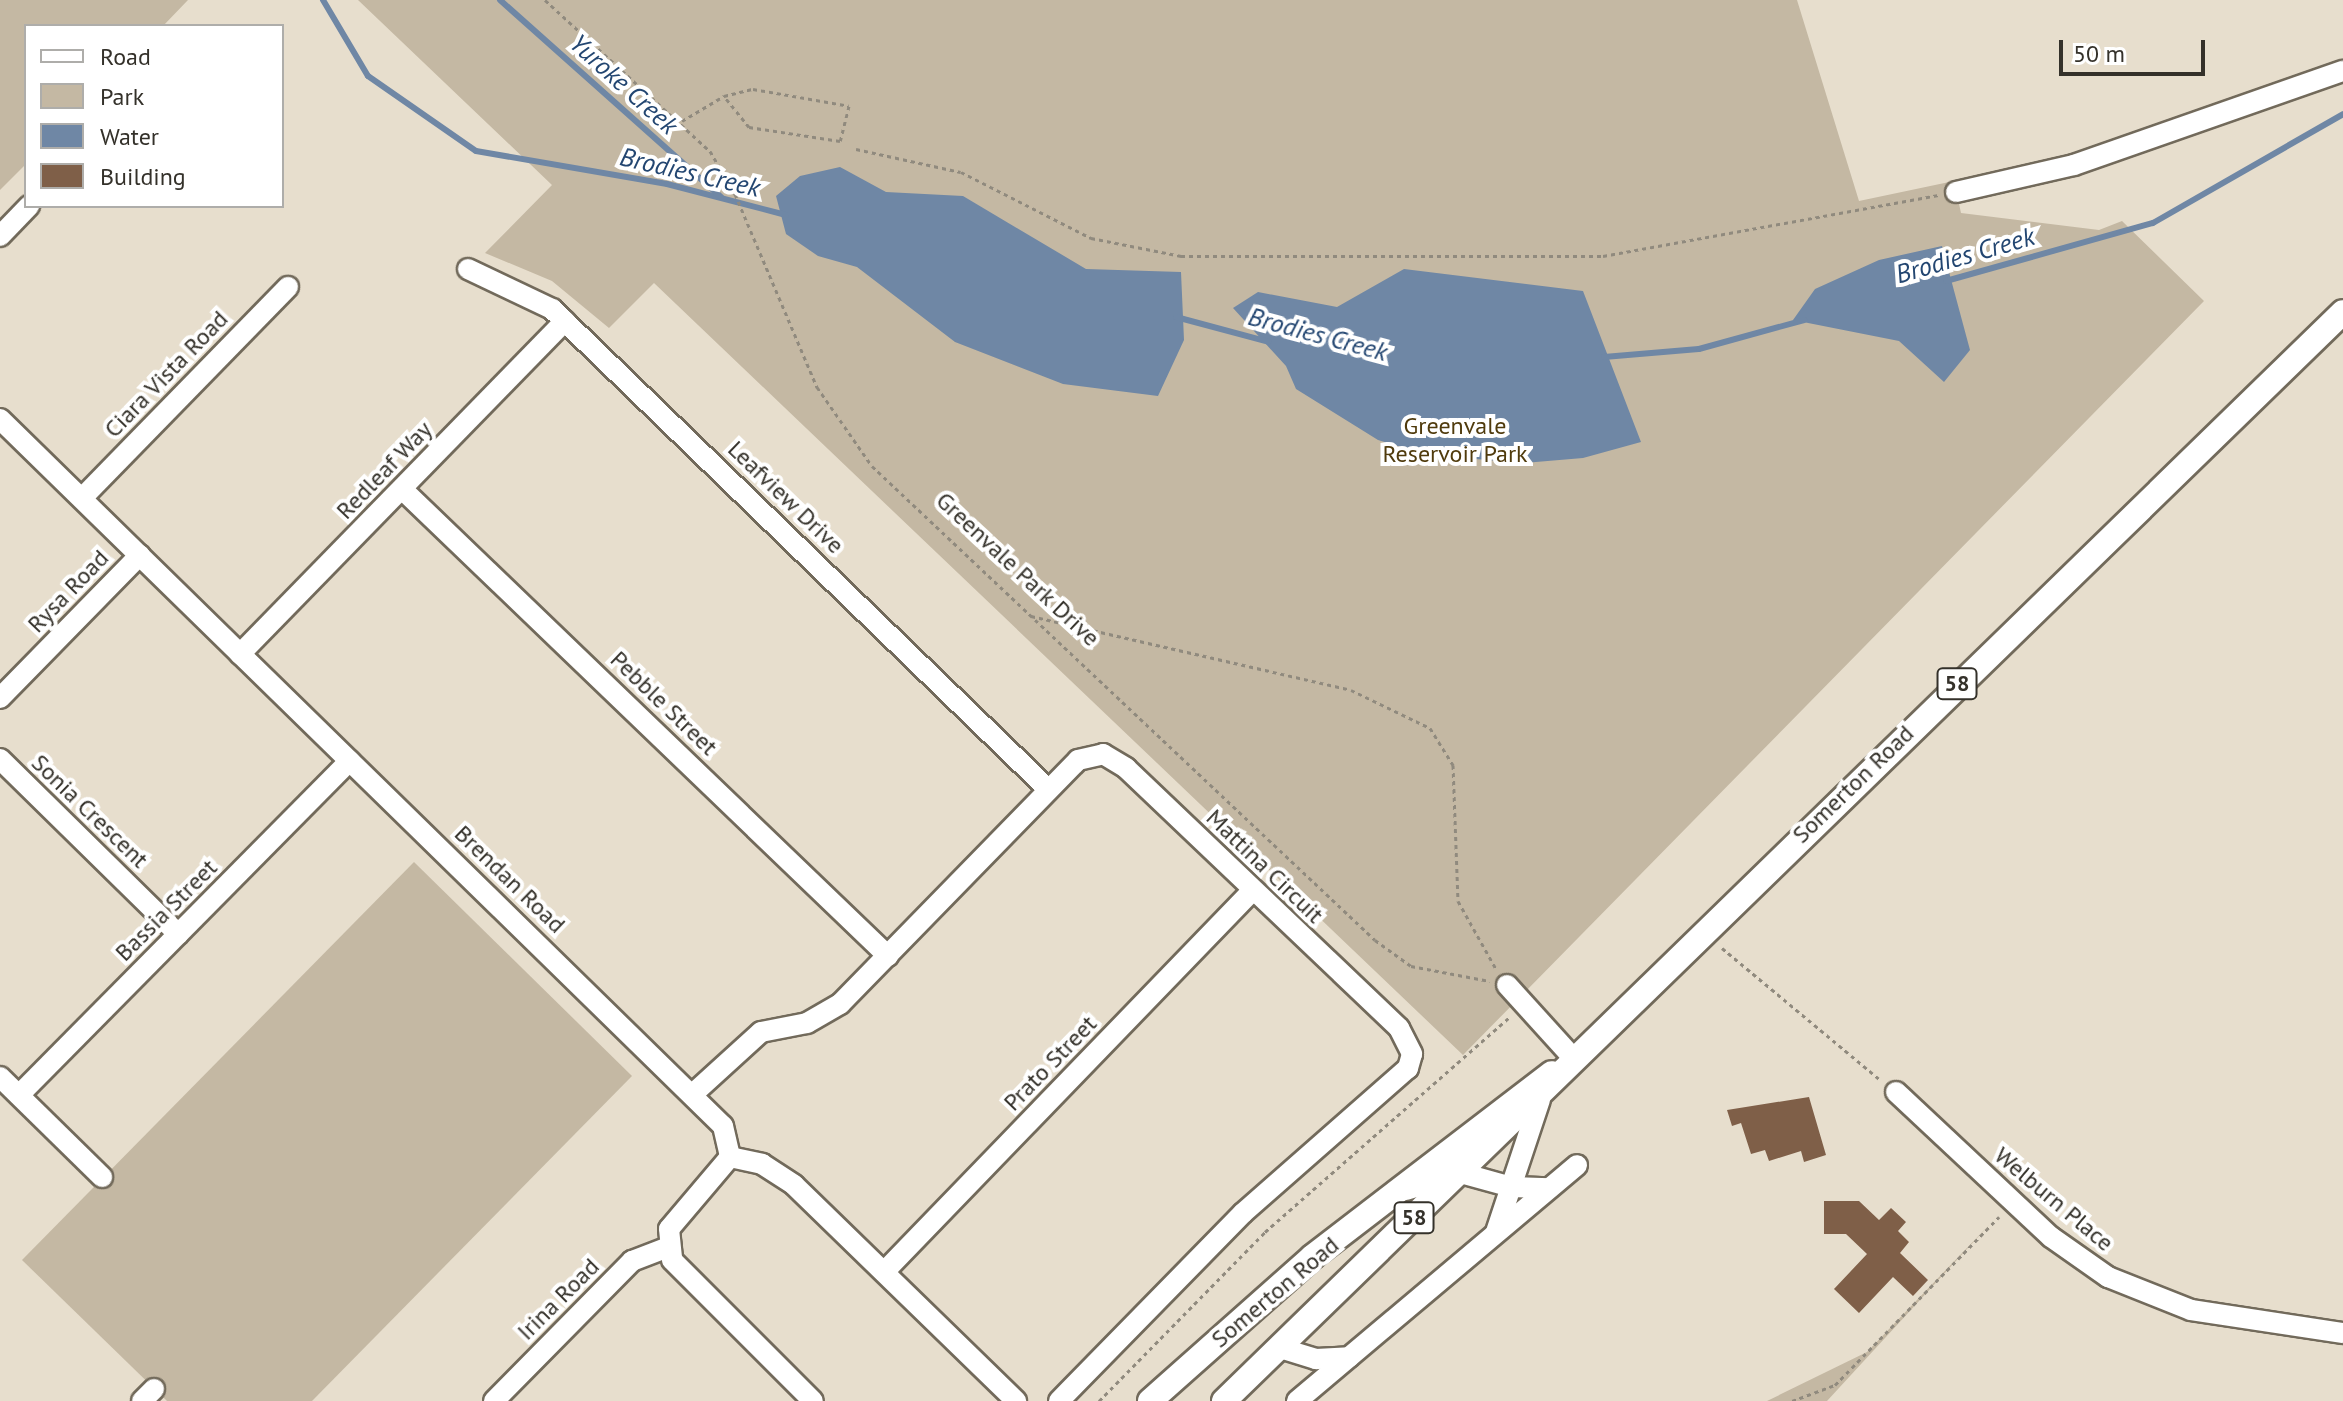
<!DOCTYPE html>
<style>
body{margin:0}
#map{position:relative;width:2343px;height:1401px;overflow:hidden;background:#e7decd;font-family:"PT Sans",sans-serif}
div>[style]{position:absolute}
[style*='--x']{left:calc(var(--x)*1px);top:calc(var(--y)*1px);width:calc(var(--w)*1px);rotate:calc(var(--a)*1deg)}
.green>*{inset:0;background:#c4b8a3}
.water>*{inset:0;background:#6f87a5}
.stream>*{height:6px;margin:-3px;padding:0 3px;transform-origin:3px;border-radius:3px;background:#6f87a5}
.building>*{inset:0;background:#7f5f48}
.path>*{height:3px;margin-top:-1.5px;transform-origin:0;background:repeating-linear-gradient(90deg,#908a7e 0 4px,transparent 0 8px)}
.roads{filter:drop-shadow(2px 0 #726a5b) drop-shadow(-2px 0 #726a5b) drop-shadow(0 2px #726a5b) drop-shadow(0 -2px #726a5b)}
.minor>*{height:20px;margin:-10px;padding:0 10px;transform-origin:10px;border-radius:10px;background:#fff}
.major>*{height:24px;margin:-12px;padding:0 12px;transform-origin:12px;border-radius:12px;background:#fff}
span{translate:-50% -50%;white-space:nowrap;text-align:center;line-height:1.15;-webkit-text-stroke:8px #fff;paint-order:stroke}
.shield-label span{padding:2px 6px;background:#fff;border:2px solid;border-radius:6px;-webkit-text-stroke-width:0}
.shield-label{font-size:22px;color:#34312a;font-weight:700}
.street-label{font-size:24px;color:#34312a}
.park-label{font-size:24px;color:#503b0d}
.water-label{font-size:26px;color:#234671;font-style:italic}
.legend{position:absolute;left:24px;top:24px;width:260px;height:184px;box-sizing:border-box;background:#fff;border:2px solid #aeadaa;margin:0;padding:10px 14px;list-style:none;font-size:24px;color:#34312a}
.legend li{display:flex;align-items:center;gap:16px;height:40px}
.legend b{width:40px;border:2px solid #aeadaa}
.scale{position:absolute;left:2059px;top:40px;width:146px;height:36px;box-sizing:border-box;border:4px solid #34312a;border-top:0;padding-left:10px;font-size:24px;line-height:28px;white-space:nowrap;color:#34312a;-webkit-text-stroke:6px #fff;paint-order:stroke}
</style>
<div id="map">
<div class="green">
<i style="clip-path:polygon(0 0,188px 0,163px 26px,26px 26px,26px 164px,0 190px)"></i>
<i style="clip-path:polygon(358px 0,1797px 0,1859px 201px,1954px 181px,1961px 213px,2099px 230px,2122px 221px,2204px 301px,1463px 1055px,654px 283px,609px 328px,552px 281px,485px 253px,552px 185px)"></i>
<i style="clip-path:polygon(414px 862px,632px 1076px,312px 1401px,167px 1401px,22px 1260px)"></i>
<i style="clip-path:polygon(1990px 1224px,1827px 1401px,1767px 1401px,1867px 1352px)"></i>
</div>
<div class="water">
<i style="clip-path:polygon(840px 167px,886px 192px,963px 196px,1086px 269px,1181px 272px,1184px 340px,1158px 396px,1063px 384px,955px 342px,857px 267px,818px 256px,786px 234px,776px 196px,800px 176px)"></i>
<i style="clip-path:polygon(1942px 246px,1970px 350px,1944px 382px,1899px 341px,1793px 320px,1815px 289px,1879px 260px)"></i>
<i style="clip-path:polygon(1404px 269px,1583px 291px,1641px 442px,1583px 458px,1524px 463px,1427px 455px,1378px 440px,1296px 389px,1286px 366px,1233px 308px,1258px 292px,1337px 307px)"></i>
</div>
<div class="stream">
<i style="--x:323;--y:0;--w:88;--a:59.4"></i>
<i style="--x:368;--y:76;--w:131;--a:34.8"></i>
<i style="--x:476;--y:151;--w:194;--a:9.8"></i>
<i style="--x:667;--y:184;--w:123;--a:14.6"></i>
<i style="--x:500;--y:0;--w:296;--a:41.7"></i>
<i style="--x:1946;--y:281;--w:215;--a:-15.7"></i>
<i style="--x:2153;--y:223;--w:219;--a:-29.8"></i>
<i style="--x:1176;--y:317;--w:96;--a:15"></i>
<i style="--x:1604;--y:357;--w:95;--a:-4.8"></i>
<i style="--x:1699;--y:349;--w:109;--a:-15.4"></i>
</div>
<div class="building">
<i style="clip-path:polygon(1809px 1097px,1826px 1155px,1804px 1162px,1801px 1151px,1769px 1161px,1765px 1150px,1751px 1154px,1741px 1123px,1732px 1126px,1727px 1110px)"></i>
<i style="clip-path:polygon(1824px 1201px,1859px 1201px,1879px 1220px,1891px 1208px,1906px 1222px,1898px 1231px,1909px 1242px,1900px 1253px,1928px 1280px,1913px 1296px,1893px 1277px,1859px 1313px,1834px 1289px,1867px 1254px,1846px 1234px,1824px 1234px)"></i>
</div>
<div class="path">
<i style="--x:545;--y:0;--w:224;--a:42.5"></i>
<i style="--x:710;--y:151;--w:50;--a:59.8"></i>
<i style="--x:735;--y:194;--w:210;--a:67"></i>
<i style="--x:817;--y:387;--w:96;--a:55.2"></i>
<i style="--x:872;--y:466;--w:691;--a:43.3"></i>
<i style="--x:1375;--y:940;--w:44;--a:35.8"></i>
<i style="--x:1411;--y:966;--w:80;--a:10.8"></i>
<i style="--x:682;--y:121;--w:49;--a:-30.8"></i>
<i style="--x:724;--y:96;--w:30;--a:-14"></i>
<i style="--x:753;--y:89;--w:97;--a:10"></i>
<i style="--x:849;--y:106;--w:36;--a:104"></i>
<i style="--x:840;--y:141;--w:92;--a:-171.3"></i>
<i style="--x:749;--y:127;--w:40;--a:-129"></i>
<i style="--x:856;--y:149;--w:107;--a:12.4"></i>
<i style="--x:961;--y:172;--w:146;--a:26.9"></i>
<i style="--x:1091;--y:238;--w:92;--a:11.3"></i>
<i style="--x:1181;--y:256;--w:422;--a:0"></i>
<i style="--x:1603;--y:256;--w:341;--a:-10.3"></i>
<i style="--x:1031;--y:616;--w:328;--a:13"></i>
<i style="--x:1351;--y:690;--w:88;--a:25.7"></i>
<i style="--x:1430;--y:728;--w:44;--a:58.1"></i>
<i style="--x:1453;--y:765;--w:136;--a:87.9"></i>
<i style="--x:1458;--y:901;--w:78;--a:60.8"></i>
<i style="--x:1722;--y:948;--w:204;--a:39.8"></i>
<i style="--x:1099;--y:1401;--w:237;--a:-45.5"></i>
<i style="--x:1265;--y:1232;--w:327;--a:-41.3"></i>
<i style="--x:1792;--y:1401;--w:46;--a:-20.4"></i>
<i style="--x:1835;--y:1385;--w:235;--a:-45.7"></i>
</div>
<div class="roads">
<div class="minor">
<i style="--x:1956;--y:192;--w:121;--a:-12.9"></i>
<i style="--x:2074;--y:165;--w:285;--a:-19.3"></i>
<i style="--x:0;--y:236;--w:42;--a:-46"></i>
<i style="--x:468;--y:269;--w:93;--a:25.5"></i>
<i style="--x:552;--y:309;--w:690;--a:44.06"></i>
<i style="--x:0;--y:419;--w:1011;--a:44.36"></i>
<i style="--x:723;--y:1126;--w:32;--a:77"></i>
<i style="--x:730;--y:1157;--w:94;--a:130.3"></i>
<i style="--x:669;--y:1229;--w:31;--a:84"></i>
<i style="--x:672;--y:1260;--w:199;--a:45"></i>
<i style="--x:402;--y:489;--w:674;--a:43.86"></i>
<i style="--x:82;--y:498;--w:295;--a:-45.7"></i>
<i style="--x:240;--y:654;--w:465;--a:-45.7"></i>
<i style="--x:0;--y:698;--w:200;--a:-45.6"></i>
<i style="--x:0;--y:759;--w:250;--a:44.5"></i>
<i style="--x:1507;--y:985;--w:100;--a:47.8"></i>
<i style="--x:0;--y:1077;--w:143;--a:44.4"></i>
<i style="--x:695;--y:1092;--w:89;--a:-42.3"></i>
<i style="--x:761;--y:1032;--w:47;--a:-11.1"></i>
<i style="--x:807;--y:1023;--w:38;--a:-30"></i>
<i style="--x:840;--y:1004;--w:341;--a:-45.7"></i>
<i style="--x:1078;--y:760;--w:26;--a:-13"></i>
<i style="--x:1103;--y:754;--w:27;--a:31"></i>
<i style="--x:1126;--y:768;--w:377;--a:43.6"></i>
<i style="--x:1399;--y:1028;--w:29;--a:63"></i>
<i style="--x:1412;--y:1054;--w:15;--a:106"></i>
<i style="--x:1408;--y:1068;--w:220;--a:138.7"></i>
<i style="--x:1243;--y:1213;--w:263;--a:134.4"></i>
<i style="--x:1896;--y:1092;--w:212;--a:43.1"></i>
<i style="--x:2051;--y:1237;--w:70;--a:35.1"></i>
<i style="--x:2108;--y:1277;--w:89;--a:21.7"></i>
<i style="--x:2191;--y:1310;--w:154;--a:8.6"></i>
<i style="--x:19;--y:1095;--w:470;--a:-45.3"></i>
<i style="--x:730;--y:1157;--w:33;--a:12"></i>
<i style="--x:762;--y:1164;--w:38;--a:33"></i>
<i style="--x:794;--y:1185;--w:310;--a:44.2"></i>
<i style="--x:1406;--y:1190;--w:58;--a:-17.2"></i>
<i style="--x:1461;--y:1173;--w:52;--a:15.6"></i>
<i style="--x:1511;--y:1187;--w:38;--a:2"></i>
<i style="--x:1496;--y:1232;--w:139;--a:-71.6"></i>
<i style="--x:884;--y:1272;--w:530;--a:-45.99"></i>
<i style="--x:1280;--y:1348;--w:38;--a:17"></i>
<i style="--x:1316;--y:1359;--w:33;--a:-3"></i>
<i style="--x:142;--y:1401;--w:17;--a:-45"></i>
<i style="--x:494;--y:1401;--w:197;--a:-45.4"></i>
<i style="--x:632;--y:1261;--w:39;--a:-21"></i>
<i style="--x:1297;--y:1401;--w:366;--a:-40.1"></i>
</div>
<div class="major">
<i style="--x:1150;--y:1401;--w:217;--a:-41.6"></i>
<i style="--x:1312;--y:1257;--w:302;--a:-37.5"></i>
<i style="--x:1224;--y:1401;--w:1561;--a:-44.22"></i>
</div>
</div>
<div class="shield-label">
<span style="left:1957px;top:684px">58</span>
<span style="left:1414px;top:1218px">58</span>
</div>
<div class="street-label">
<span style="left:166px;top:374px;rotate:-46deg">Ciara Vista Road</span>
<span style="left:384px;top:470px;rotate:-46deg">Redleaf Way</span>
<span style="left:786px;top:497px;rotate:44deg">Leafview Drive</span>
<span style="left:1018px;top:569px;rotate:43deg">Greenvale Park Drive</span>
<span style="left:68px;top:591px;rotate:-46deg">Rysa Road</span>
<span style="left:664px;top:703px;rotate:44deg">Pebble Street</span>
<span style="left:1853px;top:784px;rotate:-44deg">Somerton Road</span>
<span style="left:90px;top:811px;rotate:44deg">Sonia Crescent</span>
<span style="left:1265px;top:866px;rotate:44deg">Mattina Circuit</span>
<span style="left:510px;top:879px;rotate:44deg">Brendan Road</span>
<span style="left:166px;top:910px;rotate:-45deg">Bassia Street</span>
<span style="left:1050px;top:1063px;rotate:-46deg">Prato Street</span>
<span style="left:2054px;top:1199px;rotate:40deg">Welburn Place</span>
<span style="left:1275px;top:1292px;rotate:-40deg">Somerton Road</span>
<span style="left:558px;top:1299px;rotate:-45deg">Irina Road</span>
</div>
<div class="park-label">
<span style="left:1455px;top:440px">Greenvale<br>Reservoir Park</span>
</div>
<div class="water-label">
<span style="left:624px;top:84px;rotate:42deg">Yuroke Creek</span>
<span style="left:690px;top:172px;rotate:13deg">Brodies Creek</span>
<span style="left:1965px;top:255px;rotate:-16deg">Brodies Creek</span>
<span style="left:1318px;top:334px;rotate:15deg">Brodies Creek</span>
</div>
<ul class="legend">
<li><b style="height:10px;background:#fff"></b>Road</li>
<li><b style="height:22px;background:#c4b8a3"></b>Park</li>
<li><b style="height:22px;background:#6f87a5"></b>Water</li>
<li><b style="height:22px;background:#7f5f48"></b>Building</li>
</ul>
<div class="scale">50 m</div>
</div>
